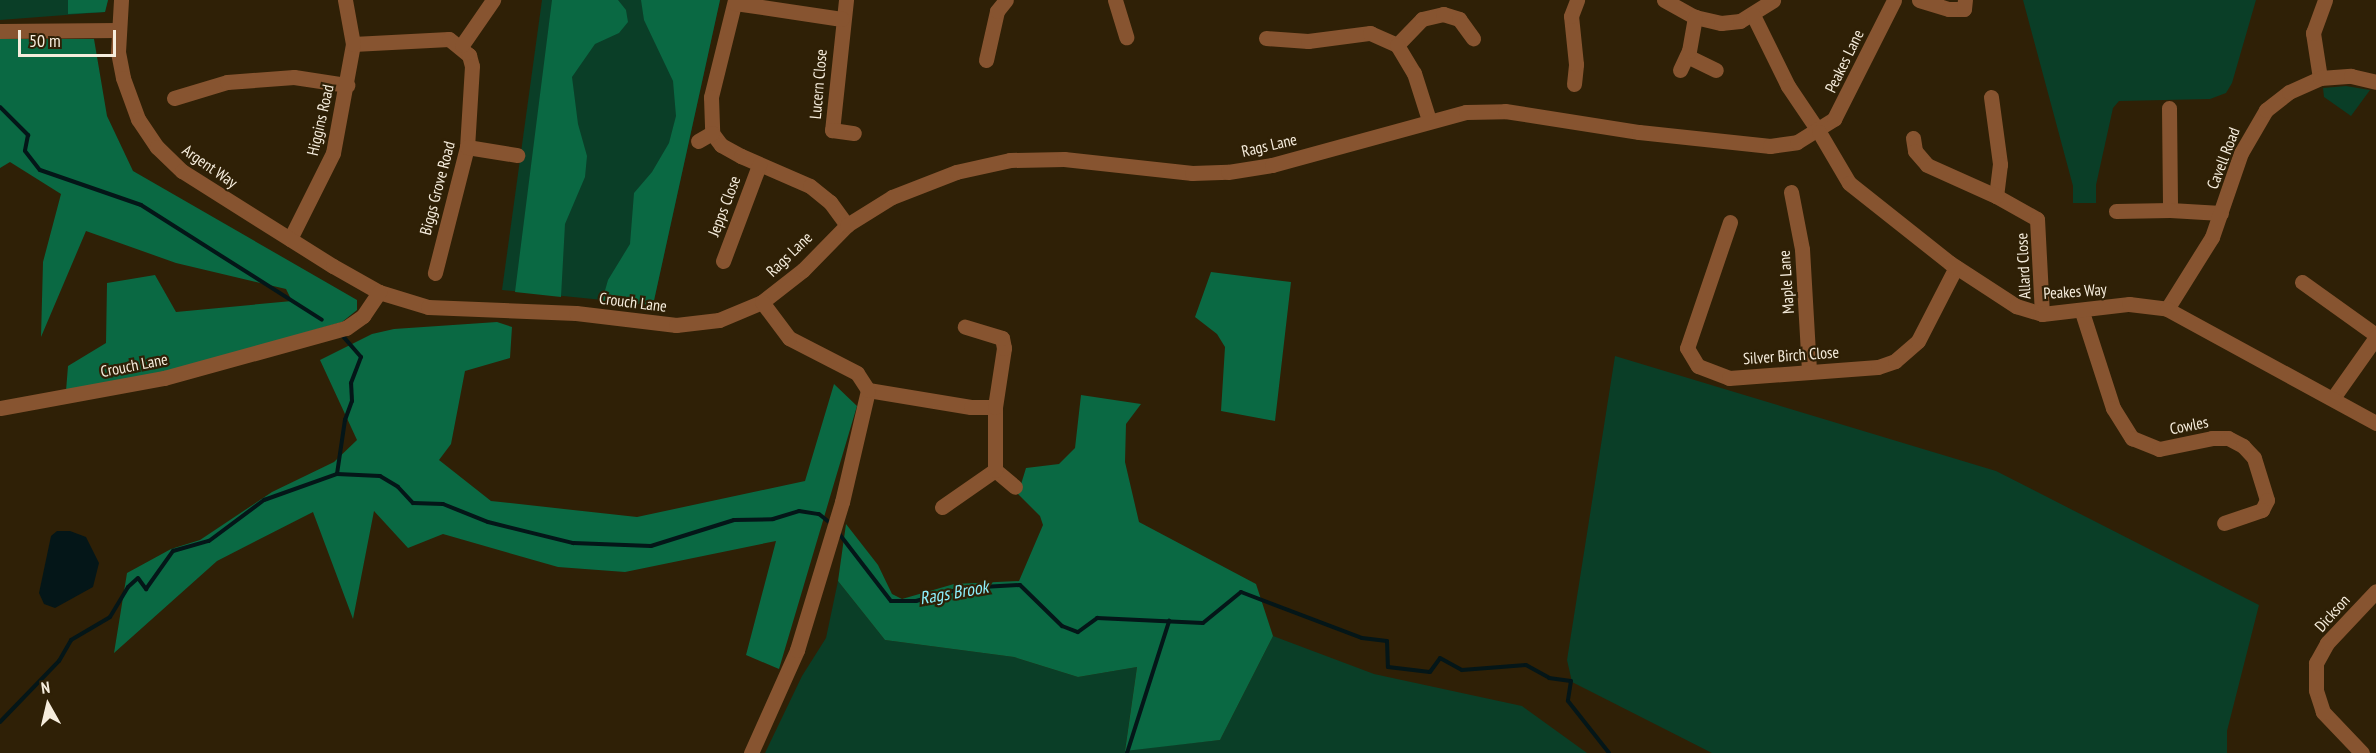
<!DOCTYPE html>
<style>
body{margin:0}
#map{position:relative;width:2376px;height:753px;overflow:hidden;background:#2f2006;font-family:"PT Sans Narrow",sans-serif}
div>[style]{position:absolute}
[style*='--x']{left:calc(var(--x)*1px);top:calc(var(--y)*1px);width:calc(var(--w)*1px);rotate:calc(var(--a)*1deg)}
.green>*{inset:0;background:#0a3e27}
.forest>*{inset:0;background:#0a6943}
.water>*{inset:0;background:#041618}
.stream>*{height:4px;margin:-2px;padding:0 2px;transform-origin:2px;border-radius:2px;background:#041618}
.minor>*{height:15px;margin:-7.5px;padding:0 7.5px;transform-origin:7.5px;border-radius:7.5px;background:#875430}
.tertiary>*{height:15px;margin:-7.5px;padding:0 7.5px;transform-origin:7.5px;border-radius:7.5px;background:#875430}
span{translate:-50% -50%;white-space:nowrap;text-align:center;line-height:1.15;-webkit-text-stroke:4.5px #2f2006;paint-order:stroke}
.street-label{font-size:16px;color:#f6eddd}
.water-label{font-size:18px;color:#8ceffb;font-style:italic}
.north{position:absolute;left:18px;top:675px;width:60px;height:60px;-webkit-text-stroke:4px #2f2006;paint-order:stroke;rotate:352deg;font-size:16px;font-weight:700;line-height:24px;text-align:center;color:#f6eddd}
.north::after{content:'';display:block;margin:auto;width:21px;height:27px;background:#f6eddd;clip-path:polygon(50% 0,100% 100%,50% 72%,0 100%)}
.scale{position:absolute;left:18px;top:30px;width:98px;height:27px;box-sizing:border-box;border:3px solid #f6eddd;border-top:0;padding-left:8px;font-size:18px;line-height:21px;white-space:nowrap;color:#f6eddd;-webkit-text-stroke:4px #2f2006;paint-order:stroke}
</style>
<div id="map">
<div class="green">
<i style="clip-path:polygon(0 0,108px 0,105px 12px,0 20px)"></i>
<i style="clip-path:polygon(542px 0,720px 0,653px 305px,502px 290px)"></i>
<i style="clip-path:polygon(2023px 0,2256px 0,2232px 83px,2226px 93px,2210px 99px,2119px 101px,2113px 108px,2096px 185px,2096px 203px,2073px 203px,2073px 186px)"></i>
<i style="clip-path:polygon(2346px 86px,2370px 90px,2351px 116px,2324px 97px,2323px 88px)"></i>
<i style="clip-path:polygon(1615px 356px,1996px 471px,2259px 605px,2227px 731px,2227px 753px,1712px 753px,1572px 682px,1567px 660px)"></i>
<i style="clip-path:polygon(838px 581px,885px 640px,1014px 657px,1078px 677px,1137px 667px,1125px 750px,1220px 740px,1273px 636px,1374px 674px,1522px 706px,1587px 753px,765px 753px,802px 676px,826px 638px)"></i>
</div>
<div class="forest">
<i style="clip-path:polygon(68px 0,108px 0,105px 12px,68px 14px)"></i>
<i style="clip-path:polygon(552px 0,618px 0,626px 10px,628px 22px,619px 33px,595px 44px,572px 77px,578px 124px,587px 156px,585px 177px,565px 224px,561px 297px,515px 292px)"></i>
<i style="clip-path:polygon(641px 0,720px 0,653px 305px,602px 301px,608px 280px,630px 244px,634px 193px,652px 172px,669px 143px,676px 116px,673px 81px,644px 20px)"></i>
<i style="clip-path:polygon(0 39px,94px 39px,107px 116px,133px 171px,357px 300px,357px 310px,342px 322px,163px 374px,66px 391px,68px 366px,106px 343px,107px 283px,155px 275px,176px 312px,292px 301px,286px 289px,176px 263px,86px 231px,41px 337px,43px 262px,61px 194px,10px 162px,0 168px)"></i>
<i style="clip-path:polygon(1211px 272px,1291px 282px,1275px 421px,1221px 411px,1225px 347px,1217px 334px,1195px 317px)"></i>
<i style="clip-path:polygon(497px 322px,512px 327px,510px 358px,465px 371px,451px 444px,439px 460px,491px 501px,637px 517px,805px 481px,834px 384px,857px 406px,779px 669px,746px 655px,776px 541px,625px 572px,558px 567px,443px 534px,408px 548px,374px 511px,353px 619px,313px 512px,217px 561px,114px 653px,127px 573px,171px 549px,200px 540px,272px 492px,334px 462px,357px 440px,320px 360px,372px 334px,394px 329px)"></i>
<i style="clip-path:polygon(1081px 395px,1141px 404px,1126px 424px,1125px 462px,1139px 522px,1256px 584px,1273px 636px,1220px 740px,1125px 751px,1137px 667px,1078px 677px,1014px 657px,885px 640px,838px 581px,846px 524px,878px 565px,892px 594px,902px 599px,954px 584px,1019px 581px,1043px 525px,1040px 516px,1018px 494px,1026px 468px,1059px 464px,1075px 448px)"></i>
</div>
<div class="water">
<i style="clip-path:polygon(57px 531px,70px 531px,86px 537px,99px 563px,93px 587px,55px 608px,44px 604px,39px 593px,51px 536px)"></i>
</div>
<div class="stream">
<i style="--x:0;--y:107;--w:40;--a:45"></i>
<i style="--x:28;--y:135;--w:16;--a:101"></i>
<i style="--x:25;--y:151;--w:24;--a:52"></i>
<i style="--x:40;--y:170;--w:107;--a:19.1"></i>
<i style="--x:141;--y:205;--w:214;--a:32.4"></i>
<i style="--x:337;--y:474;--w:55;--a:-81.6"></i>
<i style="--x:345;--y:420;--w:20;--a:-70"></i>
<i style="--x:352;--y:401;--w:18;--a:-93"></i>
<i style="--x:351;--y:383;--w:28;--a:-69"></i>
<i style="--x:361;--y:357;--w:28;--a:-131"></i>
<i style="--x:837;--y:531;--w:88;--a:52.4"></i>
<i style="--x:891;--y:601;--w:25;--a:0"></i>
<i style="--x:916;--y:601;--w:50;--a:-15.2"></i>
<i style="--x:964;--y:588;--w:56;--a:-3.1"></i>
<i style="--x:1020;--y:585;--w:59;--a:44.3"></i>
<i style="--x:1062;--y:626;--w:17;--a:21"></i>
<i style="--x:1078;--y:632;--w:24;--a:-36"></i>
<i style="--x:1097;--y:618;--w:106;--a:2.7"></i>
<i style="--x:1203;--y:623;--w:49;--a:-39.2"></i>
<i style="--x:1241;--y:592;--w:129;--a:20.8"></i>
<i style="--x:1362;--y:638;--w:25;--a:7"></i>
<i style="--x:1387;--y:641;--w:26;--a:88"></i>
<i style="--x:1388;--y:667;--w:42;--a:6.8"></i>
<i style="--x:1430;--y:672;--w:17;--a:-54"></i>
<i style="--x:1440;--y:658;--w:25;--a:29"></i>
<i style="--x:1462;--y:670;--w:64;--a:-4.5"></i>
<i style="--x:1526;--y:665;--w:26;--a:29"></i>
<i style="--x:1549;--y:678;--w:22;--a:8"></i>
<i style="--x:1571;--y:681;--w:20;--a:99"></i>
<i style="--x:1568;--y:701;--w:66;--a:51.7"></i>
<i style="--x:0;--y:722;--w:85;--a:-46"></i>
<i style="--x:59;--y:661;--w:24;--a:-60"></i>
<i style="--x:71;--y:640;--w:45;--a:-30.5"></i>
<i style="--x:110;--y:617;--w:35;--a:-59"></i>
<i style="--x:128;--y:587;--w:13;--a:-42"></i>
<i style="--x:138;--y:578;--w:14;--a:54"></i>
<i style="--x:146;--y:589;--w:47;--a:-54.6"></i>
<i style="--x:173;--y:551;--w:37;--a:-16"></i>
<i style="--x:209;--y:541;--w:69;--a:-36.7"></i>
<i style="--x:264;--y:500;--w:77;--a:-19.6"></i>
<i style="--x:337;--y:474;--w:43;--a:2.7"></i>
<i style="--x:380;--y:476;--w:21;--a:31"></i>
<i style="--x:398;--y:487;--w:22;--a:47"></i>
<i style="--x:413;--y:503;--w:30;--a:2"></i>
<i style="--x:443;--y:504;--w:48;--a:21.8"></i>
<i style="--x:488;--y:522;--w:88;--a:13.9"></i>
<i style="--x:573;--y:543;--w:78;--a:2.2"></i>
<i style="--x:651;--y:546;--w:87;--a:-17.4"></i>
<i style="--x:734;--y:520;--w:39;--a:-1"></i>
<i style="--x:773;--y:519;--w:27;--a:-17"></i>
<i style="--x:799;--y:511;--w:20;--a:9"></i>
<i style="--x:819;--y:514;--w:14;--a:39"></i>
<i style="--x:1127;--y:753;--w:139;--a:-72.3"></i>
</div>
<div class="minor">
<i style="--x:735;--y:0;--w:100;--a:103.9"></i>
<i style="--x:711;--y:97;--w:36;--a:88"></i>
<i style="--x:712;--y:133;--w:15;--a:53"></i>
<i style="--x:721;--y:145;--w:23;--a:29"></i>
<i style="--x:741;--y:156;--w:75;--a:23.5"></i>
<i style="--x:810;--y:186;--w:26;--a:39"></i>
<i style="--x:830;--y:202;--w:29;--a:54"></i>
<i style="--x:846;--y:0;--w:131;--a:96.1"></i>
<i style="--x:832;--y:130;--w:22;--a:8"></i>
<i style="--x:1115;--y:0;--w:39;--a:73"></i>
<i style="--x:1664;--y:0;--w:35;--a:29"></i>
<i style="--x:1695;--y:17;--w:27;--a:13"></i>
<i style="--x:1721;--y:23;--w:19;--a:-6"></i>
<i style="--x:1740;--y:21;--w:39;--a:-32"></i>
<i style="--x:1919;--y:0;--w:31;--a:17"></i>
<i style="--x:1949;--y:9;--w:15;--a:0"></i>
<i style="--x:1964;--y:9;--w:9;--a:-84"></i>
<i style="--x:735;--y:3;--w:108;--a:8.5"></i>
<i style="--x:1753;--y:15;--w:79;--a:63.8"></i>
<i style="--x:1788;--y:86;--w:55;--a:56"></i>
<i style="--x:0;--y:31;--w:118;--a:-0.5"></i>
<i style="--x:1266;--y:38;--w:42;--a:4.1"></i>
<i style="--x:1308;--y:41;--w:63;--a:-7.4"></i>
<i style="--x:1370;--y:33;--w:30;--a:24"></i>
<i style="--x:1397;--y:45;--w:36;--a:-46"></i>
<i style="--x:1422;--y:19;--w:22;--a:-13"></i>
<i style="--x:1443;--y:14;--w:17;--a:17"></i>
<i style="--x:1459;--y:19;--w:24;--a:54"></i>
<i style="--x:353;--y:44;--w:96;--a:-3"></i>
<i style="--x:449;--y:39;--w:26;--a:39"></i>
<i style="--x:469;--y:55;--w:11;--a:75"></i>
<i style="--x:472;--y:66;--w:81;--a:93.5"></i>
<i style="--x:467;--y:147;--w:130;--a:104.3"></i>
<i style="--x:462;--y:45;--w:55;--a:-55.4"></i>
<i style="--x:1397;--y:45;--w:33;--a:59"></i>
<i style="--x:1414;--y:73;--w:49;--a:72.3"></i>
<i style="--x:1687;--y:56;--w:32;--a:26"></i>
<i style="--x:986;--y:60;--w:50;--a:-77.3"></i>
<i style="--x:997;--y:11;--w:14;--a:-51"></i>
<i style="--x:1680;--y:70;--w:21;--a:-65"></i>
<i style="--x:1689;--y:51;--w:35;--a:-80"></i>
<i style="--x:2320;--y:78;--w:46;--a:-98.8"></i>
<i style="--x:2313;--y:33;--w:35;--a:-70"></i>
<i style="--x:1574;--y:84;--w:20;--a:-84"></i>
<i style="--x:1576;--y:64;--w:48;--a:-95.9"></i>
<i style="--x:1571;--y:16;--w:17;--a:-69"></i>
<i style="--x:1991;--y:97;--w:68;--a:82.3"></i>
<i style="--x:2000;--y:164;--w:32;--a:97"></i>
<i style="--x:1996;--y:196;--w:47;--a:29.3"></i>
<i style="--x:2037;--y:219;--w:95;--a:87"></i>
<i style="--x:174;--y:98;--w:55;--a:-16.8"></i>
<i style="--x:227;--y:82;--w:67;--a:-4.3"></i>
<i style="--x:294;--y:77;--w:54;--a:8.6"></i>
<i style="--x:2169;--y:108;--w:102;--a:89.4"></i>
<i style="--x:2170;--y:210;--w:51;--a:3.4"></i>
<i style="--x:1913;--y:138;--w:13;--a:81"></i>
<i style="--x:1915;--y:151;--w:18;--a:49"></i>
<i style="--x:1927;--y:165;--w:76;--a:24.2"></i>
<i style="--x:698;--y:141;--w:16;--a:-30"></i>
<i style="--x:467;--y:147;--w:51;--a:9.1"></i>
<i style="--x:1791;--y:192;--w:58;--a:79.1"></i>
<i style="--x:1802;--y:249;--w:122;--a:86.7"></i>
<i style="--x:2116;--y:211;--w:54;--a:-1.1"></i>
<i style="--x:1730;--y:222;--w:133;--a:108.8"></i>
<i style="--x:1687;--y:348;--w:21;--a:59"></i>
<i style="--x:1698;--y:366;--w:33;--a:21"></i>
<i style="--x:1729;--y:378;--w:149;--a:-4.2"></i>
<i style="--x:1878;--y:367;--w:18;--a:-19"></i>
<i style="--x:1895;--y:361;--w:30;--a:-41"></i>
<i style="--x:1918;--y:341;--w:83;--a:-62.8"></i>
<i style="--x:290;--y:239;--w:96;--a:-63.4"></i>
<i style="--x:333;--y:153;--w:111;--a:-79.6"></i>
<i style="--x:353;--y:44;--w:45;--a:-100.3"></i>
<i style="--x:723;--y:261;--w:103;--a:-69.4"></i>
<i style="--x:2302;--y:282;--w:91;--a:35.6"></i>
<i style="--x:2167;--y:309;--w:85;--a:-58"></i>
<i style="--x:2212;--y:237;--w:89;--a:-71"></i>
<i style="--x:2241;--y:153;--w:50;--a:-59.8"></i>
<i style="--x:2266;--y:110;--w:29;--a:-38"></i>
<i style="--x:2289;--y:92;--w:34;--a:-24"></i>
<i style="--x:2320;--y:78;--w:31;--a:-4"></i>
<i style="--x:2351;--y:76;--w:26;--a:13"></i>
<i style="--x:2082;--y:312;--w:101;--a:72.1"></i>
<i style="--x:2113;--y:408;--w:36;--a:58"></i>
<i style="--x:2132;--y:438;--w:29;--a:22"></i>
<i style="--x:2159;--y:449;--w:54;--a:-11.7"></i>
<i style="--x:2212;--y:438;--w:16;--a:0"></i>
<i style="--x:2228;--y:438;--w:17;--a:28"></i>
<i style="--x:2243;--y:446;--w:16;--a:47"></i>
<i style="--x:2254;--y:458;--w:44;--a:72.8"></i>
<i style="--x:2267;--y:500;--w:11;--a:117"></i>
<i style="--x:2262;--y:510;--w:40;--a:161.1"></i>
<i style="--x:868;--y:390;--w:104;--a:9.4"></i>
<i style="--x:971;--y:407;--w:24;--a:0"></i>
<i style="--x:2333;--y:398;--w:75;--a:-54.8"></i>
<i style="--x:995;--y:470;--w:26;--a:40"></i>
<i style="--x:942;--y:507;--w:65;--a:-34.9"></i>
<i style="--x:995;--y:470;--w:63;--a:-90"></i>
<i style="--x:995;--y:407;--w:60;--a:-81.3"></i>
<i style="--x:1004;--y:348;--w:10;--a:-101"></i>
<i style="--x:1002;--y:338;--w:39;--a:-163"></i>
<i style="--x:2362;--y:753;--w:57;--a:-133.6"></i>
<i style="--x:2323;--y:712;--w:23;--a:-108"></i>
<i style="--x:2316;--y:690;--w:27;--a:-90"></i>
<i style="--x:2316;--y:663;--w:23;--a:-61"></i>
<i style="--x:2327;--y:643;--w:71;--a:-46.7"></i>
</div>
<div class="tertiary">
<i style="--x:121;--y:0;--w:52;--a:93.3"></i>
<i style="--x:118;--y:52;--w:26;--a:79"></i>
<i style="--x:123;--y:78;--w:44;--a:69.9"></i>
<i style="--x:138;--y:119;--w:34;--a:56"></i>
<i style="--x:157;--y:147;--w:35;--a:44"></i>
<i style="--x:182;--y:171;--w:178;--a:32.2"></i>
<i style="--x:333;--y:266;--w:53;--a:29.5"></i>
<i style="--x:379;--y:292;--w:51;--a:17"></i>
<i style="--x:428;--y:307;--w:148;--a:2.3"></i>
<i style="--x:576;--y:313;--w:101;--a:6.8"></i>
<i style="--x:676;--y:325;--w:43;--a:-6.6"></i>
<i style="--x:719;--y:320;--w:47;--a:-22.7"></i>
<i style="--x:762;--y:302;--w:52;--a:-38"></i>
<i style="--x:803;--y:270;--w:63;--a:-45.6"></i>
<i style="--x:847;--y:225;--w:53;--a:-31.9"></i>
<i style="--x:892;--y:197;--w:69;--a:-21.3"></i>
<i style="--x:956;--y:172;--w:55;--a:-12.5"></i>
<i style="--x:1010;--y:160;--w:54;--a:-1.1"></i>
<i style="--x:1064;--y:159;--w:129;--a:6.2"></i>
<i style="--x:1192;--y:173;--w:36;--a:-2"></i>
<i style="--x:1228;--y:172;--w:45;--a:-9"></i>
<i style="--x:1272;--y:165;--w:201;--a:-15.3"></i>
<i style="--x:1466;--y:112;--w:39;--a:-1"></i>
<i style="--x:1505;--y:111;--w:136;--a:8.9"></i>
<i style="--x:1639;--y:132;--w:132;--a:6.1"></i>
<i style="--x:1770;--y:146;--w:27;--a:-8"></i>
<i style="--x:1797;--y:142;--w:44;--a:-31.9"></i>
<i style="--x:1834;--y:119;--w:133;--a:-63.2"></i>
<i style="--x:1819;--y:132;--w:59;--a:59.5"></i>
<i style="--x:1849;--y:183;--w:129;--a:38.4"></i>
<i style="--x:1950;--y:263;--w:79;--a:33.1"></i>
<i style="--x:2016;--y:306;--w:27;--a:17"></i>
<i style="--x:2042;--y:314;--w:88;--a:-6.6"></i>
<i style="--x:2129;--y:304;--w:38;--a:7"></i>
<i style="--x:2167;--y:309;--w:238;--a:28.6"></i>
<i style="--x:0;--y:408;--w:167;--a:-10.4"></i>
<i style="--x:164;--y:378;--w:189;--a:-15.4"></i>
<i style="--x:346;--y:328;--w:21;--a:-35"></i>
<i style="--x:363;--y:316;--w:29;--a:-56"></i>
<i style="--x:751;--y:753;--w:113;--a:-65.9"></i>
<i style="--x:797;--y:650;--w:155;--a:-73.1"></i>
<i style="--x:842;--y:502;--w:115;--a:-76.9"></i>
<i style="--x:868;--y:390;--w:20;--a:-123"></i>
<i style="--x:857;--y:373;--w:76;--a:-152.8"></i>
<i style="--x:789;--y:338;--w:45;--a:-126.9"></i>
</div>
<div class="street-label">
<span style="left:1844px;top:61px;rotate:-64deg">Peakes Lane</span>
<span style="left:818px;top:84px;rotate:-85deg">Lucern Close</span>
<span style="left:320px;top:120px;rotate:-77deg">Higgins Road</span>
<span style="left:1269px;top:145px;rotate:-13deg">Rags Lane</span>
<span style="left:2223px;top:158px;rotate:-69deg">Cavell Road</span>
<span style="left:210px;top:166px;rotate:35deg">Argent Way</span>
<span style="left:437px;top:188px;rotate:-75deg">Biggs Grove Road</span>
<span style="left:724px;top:206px;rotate:-69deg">Jepps Close</span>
<span style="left:789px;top:254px;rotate:-44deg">Rags Lane</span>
<span style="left:2023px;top:266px;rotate:-93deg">Allard Close</span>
<span style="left:1786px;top:282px;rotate:-94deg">Maple Lane</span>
<span style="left:2075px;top:291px;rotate:-4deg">Peakes Way</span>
<span style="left:633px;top:302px;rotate:7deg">Crouch Lane</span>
<span style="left:1791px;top:355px;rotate:-4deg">Silver Birch Close</span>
<span style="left:134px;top:365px;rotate:-11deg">Crouch Lane</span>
<span style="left:2189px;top:425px;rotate:-11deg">Cowles</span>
<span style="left:2332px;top:613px;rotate:-48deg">Dickson</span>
</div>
<div class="water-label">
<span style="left:954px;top:593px;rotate:-10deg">Rags Brook</span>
</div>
<div class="north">N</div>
<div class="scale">50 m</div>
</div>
